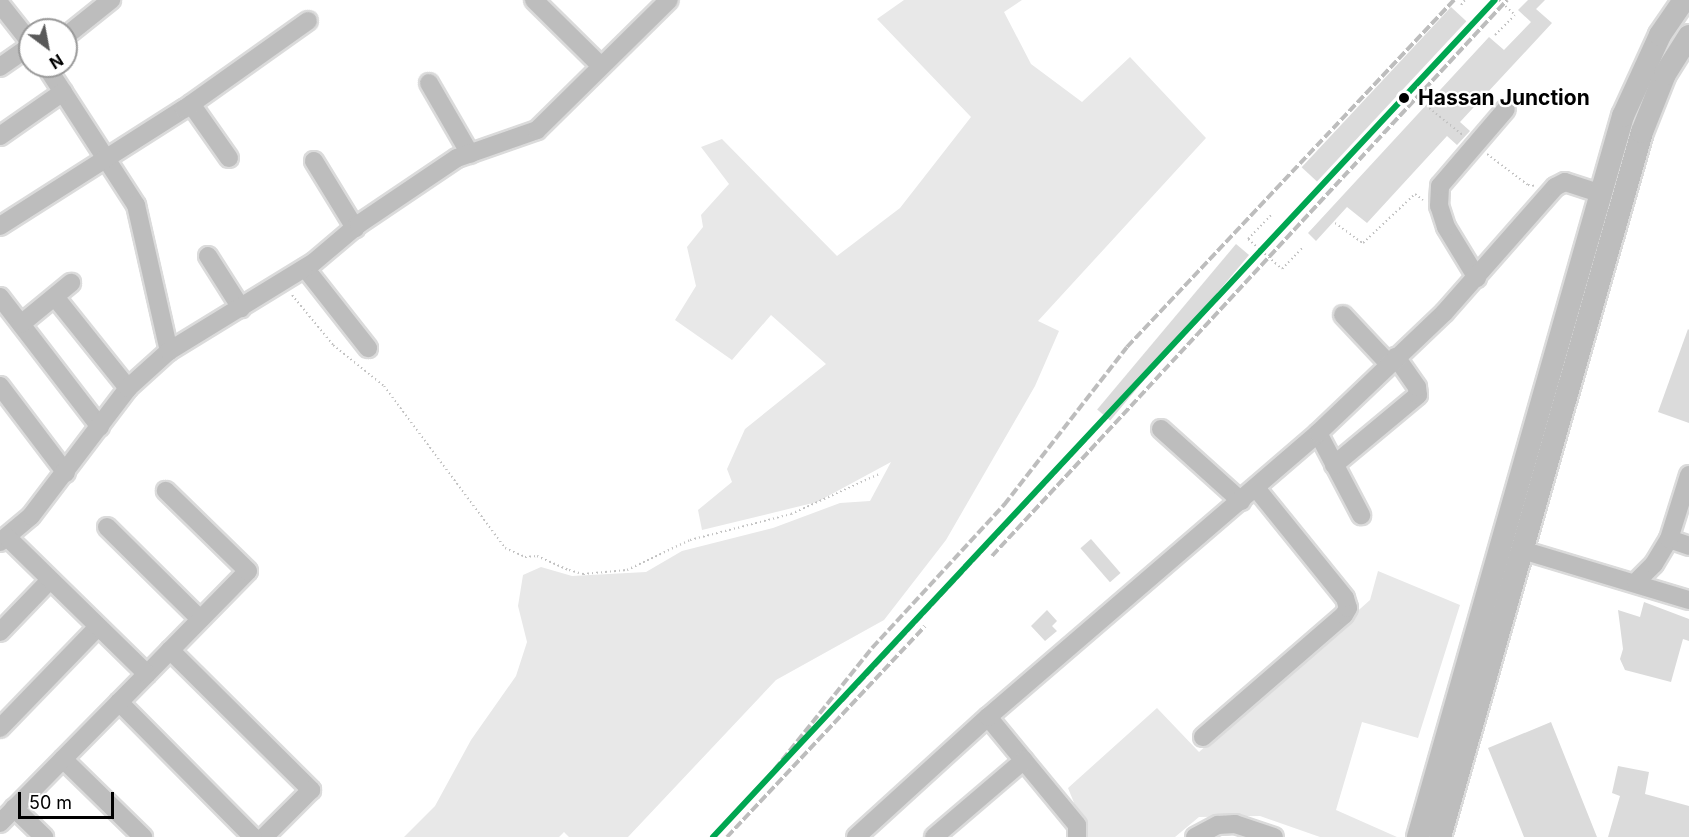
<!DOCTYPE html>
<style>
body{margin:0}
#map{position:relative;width:1689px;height:837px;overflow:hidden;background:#fff;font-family:Inter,sans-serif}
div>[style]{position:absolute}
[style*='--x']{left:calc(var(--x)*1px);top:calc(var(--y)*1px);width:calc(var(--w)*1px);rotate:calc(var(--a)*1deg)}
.green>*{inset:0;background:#e8e8e8}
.building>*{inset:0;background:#dbdbdb;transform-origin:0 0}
.path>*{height:2px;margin-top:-1px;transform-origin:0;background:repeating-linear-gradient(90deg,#c2c2c2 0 1.5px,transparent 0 4.5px)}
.roads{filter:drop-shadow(2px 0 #dbdbdb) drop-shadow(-2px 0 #dbdbdb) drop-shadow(0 2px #dbdbdb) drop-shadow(0 -2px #dbdbdb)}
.minor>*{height:18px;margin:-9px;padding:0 9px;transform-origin:9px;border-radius:9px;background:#bdbdbd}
.major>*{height:22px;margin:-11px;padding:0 11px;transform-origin:11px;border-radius:11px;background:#bdbdbd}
.rail>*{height:4px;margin-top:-2px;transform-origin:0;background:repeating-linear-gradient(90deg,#bdbdbd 0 9px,transparent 0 12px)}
.path-bridge>*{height:2px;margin-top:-1px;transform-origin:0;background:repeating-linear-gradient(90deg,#c2c2c2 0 1.5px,transparent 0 4.5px)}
.rail-1>*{height:6px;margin:-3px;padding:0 3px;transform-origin:3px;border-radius:3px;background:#00a651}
.dots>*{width:16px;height:16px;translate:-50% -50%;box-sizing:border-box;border:3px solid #fff;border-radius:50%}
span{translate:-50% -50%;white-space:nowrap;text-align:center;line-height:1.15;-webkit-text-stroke:4.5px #fff;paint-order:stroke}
.stop-label{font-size:21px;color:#000;font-weight:700}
.left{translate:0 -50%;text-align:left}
.north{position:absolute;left:18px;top:18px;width:60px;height:60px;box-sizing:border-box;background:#fff;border:2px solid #999;border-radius:50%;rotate:148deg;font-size:16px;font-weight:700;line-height:24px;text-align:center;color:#000}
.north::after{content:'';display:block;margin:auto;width:21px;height:27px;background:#595959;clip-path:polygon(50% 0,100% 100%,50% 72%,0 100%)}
.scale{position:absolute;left:18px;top:792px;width:96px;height:27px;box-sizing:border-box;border:3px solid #000;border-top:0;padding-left:8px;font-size:18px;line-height:21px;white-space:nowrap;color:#000;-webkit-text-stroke:4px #fff;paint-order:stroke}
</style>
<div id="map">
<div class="green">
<i style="clip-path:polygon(904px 0,1022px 0,1004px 12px,1031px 64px,1082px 102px,1130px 57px,1206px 138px,1038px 321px,1059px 331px,1035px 386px,946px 540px,884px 620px,776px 680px,628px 837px,569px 837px,564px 832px,559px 837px,404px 837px,435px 806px,471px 740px,516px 676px,527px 642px,518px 606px,523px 575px,541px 567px,572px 576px,646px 572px,682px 551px,773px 528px,840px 503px,870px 501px,891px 462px,817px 502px,702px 530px,698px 510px,732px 482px,727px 469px,745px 429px,826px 364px,771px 315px,732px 360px,675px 320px,696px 286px,687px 247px,703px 227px,701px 215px,729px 184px,701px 147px,722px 139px,837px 256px,900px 208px,971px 117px,877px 19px)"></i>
<i style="clip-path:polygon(1378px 571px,1460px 605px,1418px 738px,1362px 722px,1336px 810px,1397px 837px,1320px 837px,1260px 816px,1199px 817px,1175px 837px,1088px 837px,1068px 788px,1157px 708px,1199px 752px,1370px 600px)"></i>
</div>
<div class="building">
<i style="clip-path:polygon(1528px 0,1545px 0,1536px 9px,1552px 23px,1460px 122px,1470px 131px,1457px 145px,1447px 136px,1367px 223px,1347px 207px,1316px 241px,1308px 233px,1489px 37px,1504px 50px,1531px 22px,1518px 10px)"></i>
<i style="left:1451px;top:7px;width:21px;height:219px;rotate:43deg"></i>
<i style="left:1236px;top:244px;width:17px;height:216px;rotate:40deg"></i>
<i style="clip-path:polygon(1688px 329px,1689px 330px,1689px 423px,1658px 412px)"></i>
<i style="left:1091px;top:539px;width:45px;height:14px;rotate:49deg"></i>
<i style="clip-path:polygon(1644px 602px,1689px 619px,1689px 641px,1683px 639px,1671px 682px,1625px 670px,1620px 659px,1623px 649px,1618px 610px,1640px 617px)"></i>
<i style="clip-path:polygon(1047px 610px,1057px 621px,1052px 626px,1057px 631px,1045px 641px,1031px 626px)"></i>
<i style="clip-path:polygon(1551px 722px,1597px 837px,1524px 837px,1518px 822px,1488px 748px)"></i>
<i style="clip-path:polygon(1618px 766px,1649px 772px,1645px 794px,1689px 806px,1689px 837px,1608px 837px,1620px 796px,1612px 793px)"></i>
</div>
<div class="path">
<i style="--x:1461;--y:5;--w:6;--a:-51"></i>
<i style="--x:1495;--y:35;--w:28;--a:-45"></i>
<i style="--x:1429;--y:108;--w:45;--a:38.7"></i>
<i style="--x:1487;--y:154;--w:51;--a:37.1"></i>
<i style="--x:1528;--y:185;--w:9;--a:6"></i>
<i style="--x:1335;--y:223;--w:34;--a:36"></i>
<i style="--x:1363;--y:243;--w:71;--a:-43.3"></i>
<i style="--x:1415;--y:194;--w:10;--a:37"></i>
<i style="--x:1248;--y:239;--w:35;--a:-46"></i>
<i style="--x:1282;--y:269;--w:30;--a:-46"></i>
<i style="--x:292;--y:295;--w:65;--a:50.6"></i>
<i style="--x:333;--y:345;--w:65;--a:38.8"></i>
<i style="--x:384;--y:386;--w:202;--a:53.2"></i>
<i style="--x:505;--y:548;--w:22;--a:24"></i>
<i style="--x:525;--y:557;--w:12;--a:-5"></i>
<i style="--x:537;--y:556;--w:35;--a:24"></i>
<i style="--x:569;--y:570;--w:15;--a:16"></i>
<i style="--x:583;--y:574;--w:44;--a:-5.2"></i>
<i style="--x:627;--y:570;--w:70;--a:-25.5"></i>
<i style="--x:690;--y:540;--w:104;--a:-14.4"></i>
<i style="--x:791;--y:514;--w:97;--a:-24.4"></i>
</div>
<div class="roads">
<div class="minor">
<i style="--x:534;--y:0;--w:93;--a:44.6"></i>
<i style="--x:0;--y:4;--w:48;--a:51.7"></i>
<i style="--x:66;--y:36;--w:58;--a:-38.7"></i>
<i style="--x:46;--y:66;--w:166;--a:57.1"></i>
<i style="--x:136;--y:205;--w:150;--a:77.3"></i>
<i style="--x:0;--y:67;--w:37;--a:-35"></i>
<i style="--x:429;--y:83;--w:82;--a:60"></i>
<i style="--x:191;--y:104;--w:66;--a:54.9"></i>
<i style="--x:0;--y:136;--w:77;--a:-34.9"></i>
<i style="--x:314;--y:161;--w:79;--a:58.5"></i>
<i style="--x:0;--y:226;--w:218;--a:-32.5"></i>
<i style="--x:184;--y:109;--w:152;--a:-35.4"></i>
<i style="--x:208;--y:256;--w:62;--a:57.6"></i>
<i style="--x:305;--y:268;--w:102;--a:51.8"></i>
<i style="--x:1477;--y:278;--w:60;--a:-121.3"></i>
<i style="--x:1446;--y:227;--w:22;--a:-108"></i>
<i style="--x:1439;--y:206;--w:20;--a:-87"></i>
<i style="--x:1440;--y:186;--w:101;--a:-49.4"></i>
<i style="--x:0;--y:297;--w:164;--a:52.4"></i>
<i style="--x:55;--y:297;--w:117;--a:51.3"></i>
<i style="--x:1343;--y:315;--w:66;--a:46.8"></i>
<i style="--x:21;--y:324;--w:65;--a:-39.4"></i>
<i style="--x:0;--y:386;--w:109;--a:52.8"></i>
<i style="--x:1161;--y:429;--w:108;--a:42"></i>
<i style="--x:1318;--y:433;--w:93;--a:62.3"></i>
<i style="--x:1334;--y:465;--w:109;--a:-39.8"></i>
<i style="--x:1418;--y:395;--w:8;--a:-97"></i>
<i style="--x:1417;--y:387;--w:37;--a:-125"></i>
<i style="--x:107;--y:527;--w:131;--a:44.7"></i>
<i style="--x:1669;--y:539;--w:21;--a:19"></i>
<i style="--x:0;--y:542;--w:40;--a:-40"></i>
<i style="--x:31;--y:516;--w:161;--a:-52.8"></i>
<i style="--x:128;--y:388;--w:55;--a:-42.1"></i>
<i style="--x:169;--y:351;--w:170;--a:-31.5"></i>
<i style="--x:314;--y:262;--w:59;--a:-40.2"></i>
<i style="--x:359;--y:224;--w:118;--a:-34"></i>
<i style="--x:457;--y:158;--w:85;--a:-19.3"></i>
<i style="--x:537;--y:130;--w:185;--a:-44.6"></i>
<i style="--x:1522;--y:550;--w:174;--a:16.7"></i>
<i style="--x:1636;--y:582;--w:25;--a:-45"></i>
<i style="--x:1654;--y:564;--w:29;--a:-59"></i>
<i style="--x:1669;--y:539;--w:67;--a:-72.6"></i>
<i style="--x:0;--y:632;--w:72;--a:-46.1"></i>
<i style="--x:170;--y:650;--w:199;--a:44.8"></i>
<i style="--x:311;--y:790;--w:66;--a:135"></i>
<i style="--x:147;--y:674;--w:144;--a:-45.6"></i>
<i style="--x:248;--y:571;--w:115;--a:-135.7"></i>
<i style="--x:119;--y:702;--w:190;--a:45.2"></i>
<i style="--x:988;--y:717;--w:140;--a:50.5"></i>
<i style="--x:1077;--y:825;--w:12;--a:90"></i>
<i style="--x:0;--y:728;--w:141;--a:-45.9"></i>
<i style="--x:1203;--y:737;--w:186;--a:-40.9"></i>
<i style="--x:1344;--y:615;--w:8;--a:-60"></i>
<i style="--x:1348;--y:608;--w:10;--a:-107"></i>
<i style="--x:1345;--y:598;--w:141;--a:-129"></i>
<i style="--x:63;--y:759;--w:112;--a:44.3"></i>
<i style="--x:14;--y:808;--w:42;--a:44"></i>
<i style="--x:0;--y:823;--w:209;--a:-45.4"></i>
<i style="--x:147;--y:674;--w:196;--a:-135.6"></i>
<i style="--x:856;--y:837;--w:178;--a:-42.3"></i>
<i style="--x:988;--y:717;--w:435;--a:-40.7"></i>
<i style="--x:1318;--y:433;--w:174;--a:-43.6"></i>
<i style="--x:1444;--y:313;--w:168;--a:-48.6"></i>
<i style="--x:1555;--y:187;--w:11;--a:-27"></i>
<i style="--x:1565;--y:182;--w:38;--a:18"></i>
<i style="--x:934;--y:837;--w:118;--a:-40.5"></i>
<i style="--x:1195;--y:837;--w:26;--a:-28"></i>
<i style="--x:1218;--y:825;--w:17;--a:-3"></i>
<i style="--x:1235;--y:824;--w:41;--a:18.4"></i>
</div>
<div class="major">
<i style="--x:1418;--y:837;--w:750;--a:-74.13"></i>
<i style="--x:1623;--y:116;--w:89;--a:-65.4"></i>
<i style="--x:1660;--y:35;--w:42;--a:-55.6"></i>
<i style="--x:1440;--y:837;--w:733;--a:-74.01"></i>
<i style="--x:1642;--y:132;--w:62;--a:-68.4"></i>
<i style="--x:1665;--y:74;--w:45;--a:-57.7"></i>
</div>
</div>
<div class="rail">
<i style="--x:992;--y:556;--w:758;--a:-47.19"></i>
<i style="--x:842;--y:701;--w:958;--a:-47.03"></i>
<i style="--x:767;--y:779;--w:168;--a:-51.3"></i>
<i style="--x:872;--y:648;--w:195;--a:-47.3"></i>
<i style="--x:1004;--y:505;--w:200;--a:-52.1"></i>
<i style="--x:1127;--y:347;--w:477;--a:-46.7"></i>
<i style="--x:727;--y:837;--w:289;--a:-46.8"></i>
</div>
<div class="path-bridge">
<i style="--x:1499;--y:0;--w:22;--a:43"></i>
<i style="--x:1248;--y:239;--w:45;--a:41.4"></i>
</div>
<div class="rail-1">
<i style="--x:713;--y:837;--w:1145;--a:-46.95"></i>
</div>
<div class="dots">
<i style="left:1404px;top:98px;background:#000"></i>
</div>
<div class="stop-label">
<span class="left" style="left:1418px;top:98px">Hassan Junction</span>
</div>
<div class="north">N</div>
<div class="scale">50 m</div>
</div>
